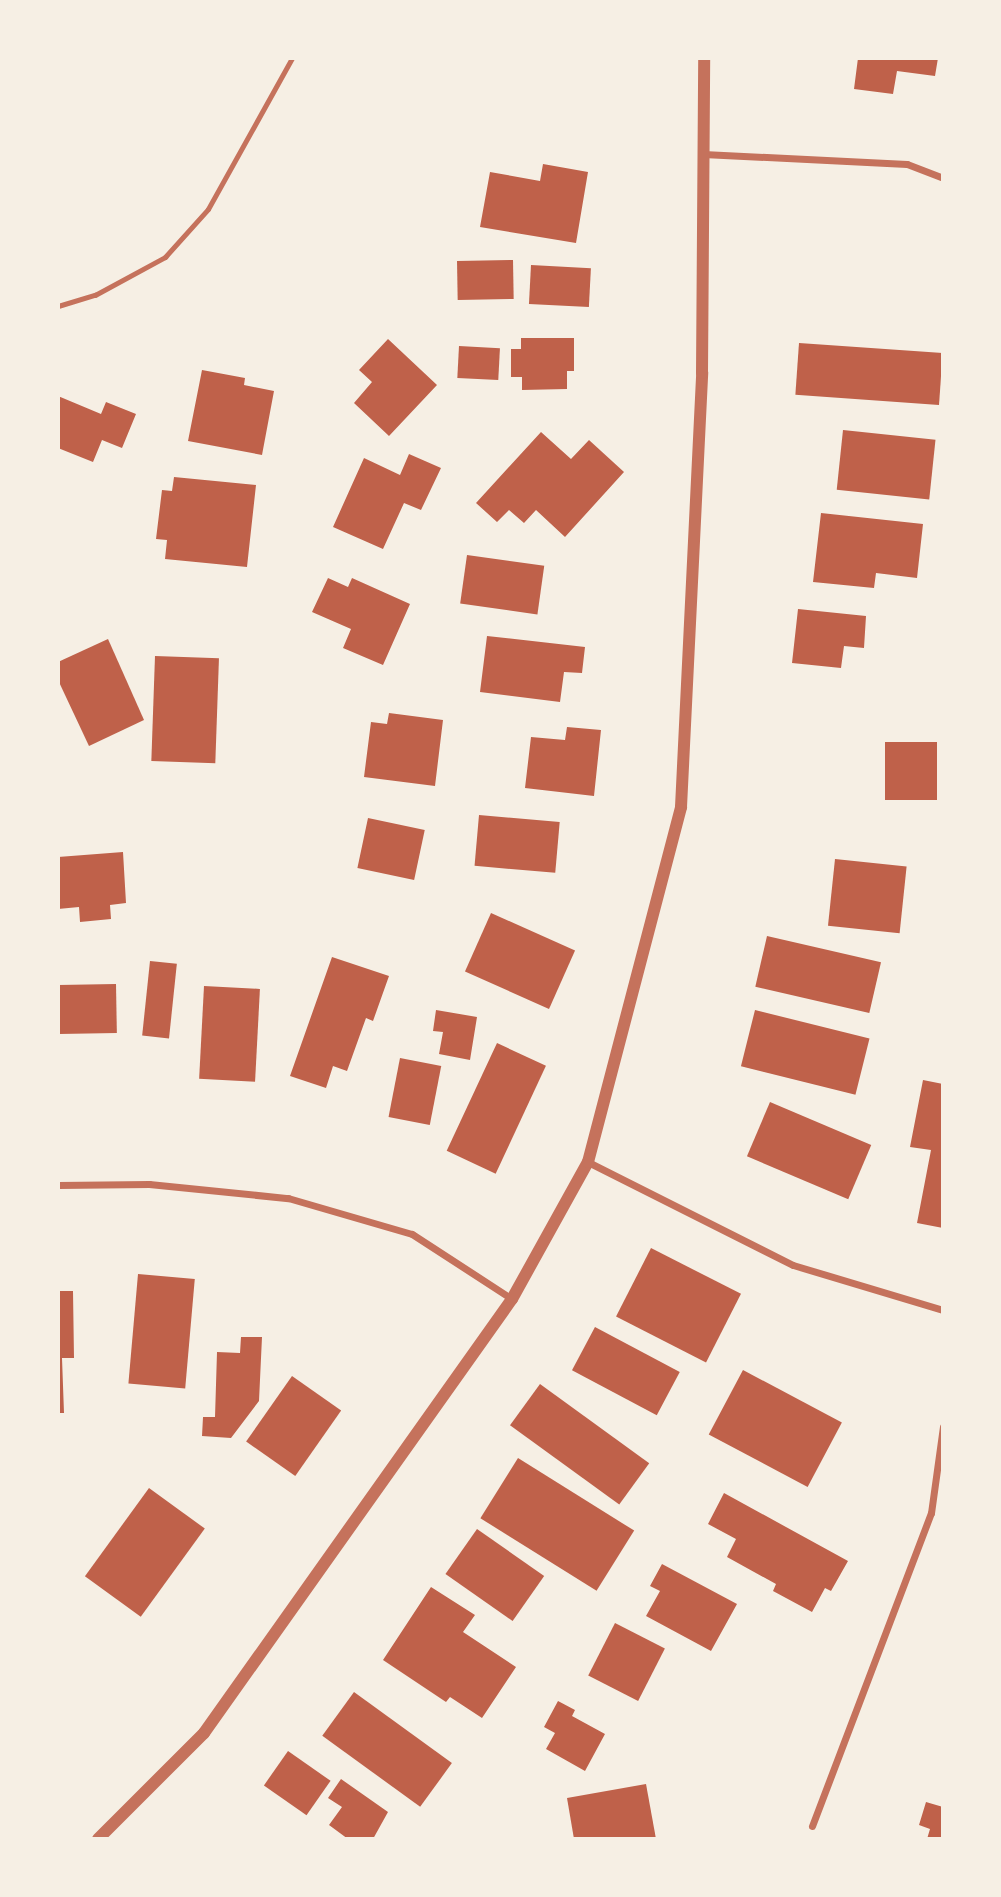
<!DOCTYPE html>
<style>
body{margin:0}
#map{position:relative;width:1001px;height:1897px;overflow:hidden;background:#f6efe4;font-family:"Asap Condensed",sans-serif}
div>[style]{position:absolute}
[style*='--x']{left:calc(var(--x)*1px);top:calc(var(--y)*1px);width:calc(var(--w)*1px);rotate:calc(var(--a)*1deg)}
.building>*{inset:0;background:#bf614a;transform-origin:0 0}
.service>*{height:5px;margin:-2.5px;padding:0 2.5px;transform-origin:2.5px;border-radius:2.5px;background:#c5725c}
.minor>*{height:7px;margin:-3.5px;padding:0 3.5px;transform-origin:3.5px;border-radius:3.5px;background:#c5725c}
.tertiary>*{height:12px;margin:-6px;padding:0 6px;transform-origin:6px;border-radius:6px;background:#c5725c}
span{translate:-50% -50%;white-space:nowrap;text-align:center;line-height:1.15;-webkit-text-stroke:7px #f6efe4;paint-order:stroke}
.frame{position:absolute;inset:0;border:60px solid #f6efe4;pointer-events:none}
</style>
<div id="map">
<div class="building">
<i style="clip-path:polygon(858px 58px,938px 58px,935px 76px,897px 71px,893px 94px,854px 89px)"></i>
<i style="clip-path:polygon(543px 164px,588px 172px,576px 243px,480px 227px,490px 172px,540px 181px)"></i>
<i style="left:513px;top:260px;width:39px;height:56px;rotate:89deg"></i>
<i style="left:531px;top:265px;width:60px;height:39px;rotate:3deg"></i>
<i style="clip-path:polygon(521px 338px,574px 338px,574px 371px,567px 371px,567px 389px,522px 390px,522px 377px,511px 377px,511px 349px,521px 349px)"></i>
<i style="clip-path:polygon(388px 339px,437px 385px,389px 436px,354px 403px,372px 382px,359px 370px)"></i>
<i style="left:799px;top:343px;width:144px;height:52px;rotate:4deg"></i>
<i style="left:459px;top:346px;width:41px;height:32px;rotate:3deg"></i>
<i style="clip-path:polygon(202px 370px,245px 378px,244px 385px,274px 391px,262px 455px,188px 441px)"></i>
<i style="clip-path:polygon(58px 396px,101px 414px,106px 402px,136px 414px,122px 448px,102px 440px,93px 462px,58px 448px)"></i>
<i style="left:843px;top:430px;width:93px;height:60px;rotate:6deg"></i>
<i style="clip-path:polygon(541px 432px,571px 459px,589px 440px,624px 472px,565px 537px,536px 510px,524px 523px,509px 510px,497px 522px,476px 503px)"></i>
<i style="clip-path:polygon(409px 454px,441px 468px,421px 510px,404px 503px,383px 549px,333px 527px,364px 458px,400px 475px)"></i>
<i style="clip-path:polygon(174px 477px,256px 485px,247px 567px,165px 559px,167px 540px,156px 539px,162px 490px,172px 491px)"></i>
<i style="clip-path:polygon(821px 513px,923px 524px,917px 578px,876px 573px,874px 588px,813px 582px)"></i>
<i style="left:467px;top:555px;width:78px;height:49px;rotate:8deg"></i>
<i style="clip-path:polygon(328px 578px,348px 587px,352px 578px,410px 604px,383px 665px,343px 648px,351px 629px,312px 612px)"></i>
<i style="clip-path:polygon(798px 609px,866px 616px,864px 648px,844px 646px,841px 668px,792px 663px)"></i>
<i style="clip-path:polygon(487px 636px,585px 647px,582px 673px,564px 672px,560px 702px,480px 692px)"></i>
<i style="clip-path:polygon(108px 639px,144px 720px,89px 746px,58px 680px,58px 662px)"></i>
<i style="left:155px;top:656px;width:64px;height:105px;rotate:2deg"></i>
<i style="clip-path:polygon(389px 713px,443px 720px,435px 786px,364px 777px,371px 722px,387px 724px)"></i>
<i style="clip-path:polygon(567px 727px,601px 730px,594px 796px,525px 788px,531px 737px,565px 740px)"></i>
<i style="left:885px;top:742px;width:52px;height:58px"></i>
<i style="left:479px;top:815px;width:81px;height:51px;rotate:5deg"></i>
<i style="left:368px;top:818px;width:58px;height:51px;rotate:12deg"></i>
<i style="clip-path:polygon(123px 852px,126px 903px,110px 905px,111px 919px,80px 922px,79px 907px,58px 909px,58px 857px)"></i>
<i style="left:835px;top:859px;width:72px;height:67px;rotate:6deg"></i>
<i style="left:491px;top:913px;width:92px;height:64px;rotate:24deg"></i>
<i style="left:767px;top:936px;width:117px;height:52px;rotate:13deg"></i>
<i style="clip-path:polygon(332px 957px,389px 976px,373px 1021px,366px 1018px,347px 1071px,333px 1066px,326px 1088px,290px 1076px)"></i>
<i style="left:150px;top:961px;width:27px;height:75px;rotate:6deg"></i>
<i style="left:116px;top:984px;width:49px;height:58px;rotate:89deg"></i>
<i style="left:204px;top:986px;width:56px;height:93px;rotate:3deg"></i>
<i style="clip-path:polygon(436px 1010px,477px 1017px,470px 1060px,439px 1054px,443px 1032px,433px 1031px)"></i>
<i style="left:755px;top:1010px;width:118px;height:58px;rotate:14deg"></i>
<i style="left:497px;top:1043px;width:54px;height:119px;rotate:25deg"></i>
<i style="left:400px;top:1058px;width:42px;height:60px;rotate:11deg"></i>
<i style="clip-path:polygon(923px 1080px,943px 1084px,943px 1228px,917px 1223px,931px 1150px,910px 1147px)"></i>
<i style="left:770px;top:1102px;width:110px;height:59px;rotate:23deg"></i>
<i style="left:651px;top:1248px;width:101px;height:77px;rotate:27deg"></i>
<i style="left:138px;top:1274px;width:57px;height:110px;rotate:5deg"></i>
<i style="clip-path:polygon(58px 1291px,73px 1291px,74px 1358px,62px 1358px,64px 1413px,58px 1413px)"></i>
<i style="left:595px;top:1327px;width:96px;height:49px;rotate:28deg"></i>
<i style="clip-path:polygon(241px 1337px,262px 1337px,259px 1401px,231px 1438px,202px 1436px,203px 1417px,215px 1417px,217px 1352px,240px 1353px)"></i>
<i style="left:743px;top:1370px;width:112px;height:73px;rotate:28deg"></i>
<i style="left:292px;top:1376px;width:60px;height:80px;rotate:35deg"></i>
<i style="left:540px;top:1384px;width:135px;height:51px;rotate:36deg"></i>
<i style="left:518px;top:1458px;width:137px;height:71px;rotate:32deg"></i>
<i style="left:149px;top:1488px;width:69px;height:109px;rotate:36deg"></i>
<i style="clip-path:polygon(724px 1493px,848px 1561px,831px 1591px,825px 1588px,812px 1612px,773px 1591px,776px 1584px,727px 1557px,736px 1539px,708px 1524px)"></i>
<i style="left:477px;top:1529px;width:82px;height:55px;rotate:35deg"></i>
<i style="clip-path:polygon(662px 1564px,737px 1604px,711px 1651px,646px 1616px,660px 1591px,650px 1586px)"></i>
<i style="clip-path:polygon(431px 1587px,475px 1615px,463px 1632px,516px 1667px,482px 1718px,450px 1697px,446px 1702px,383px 1660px)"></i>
<i style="left:615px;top:1623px;width:56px;height:59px;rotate:27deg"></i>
<i style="left:354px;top:1692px;width:121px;height:54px;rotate:36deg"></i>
<i style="clip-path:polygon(558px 1701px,575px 1710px,572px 1716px,605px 1734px,585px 1771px,546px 1749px,555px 1733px,544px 1727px)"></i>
<i style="left:288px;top:1751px;width:52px;height:42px;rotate:35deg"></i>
<i style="clip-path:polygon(341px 1779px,388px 1812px,373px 1839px,348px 1839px,329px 1825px,342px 1807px,328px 1798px)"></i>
<i style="clip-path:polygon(646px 1784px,656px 1839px,574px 1839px,567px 1798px)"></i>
<i style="clip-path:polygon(926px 1802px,943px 1807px,943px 1839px,927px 1839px,930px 1829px,919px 1825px)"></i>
</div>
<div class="service">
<i style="--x:58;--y:306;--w:39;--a:-17"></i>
<i style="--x:95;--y:295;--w:80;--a:-28.5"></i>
<i style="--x:165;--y:257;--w:64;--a:-48.1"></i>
<i style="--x:208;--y:209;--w:173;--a:-60.9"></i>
</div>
<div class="minor">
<i style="--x:703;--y:154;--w:204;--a:2.8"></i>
<i style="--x:907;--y:164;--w:39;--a:21"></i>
<i style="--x:588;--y:1162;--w:229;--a:26.7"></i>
<i style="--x:793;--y:1265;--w:157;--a:16.7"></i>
<i style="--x:58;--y:1185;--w:91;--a:-0.6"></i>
<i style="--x:149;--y:1184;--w:140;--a:5.8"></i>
<i style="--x:288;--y:1198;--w:129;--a:16.2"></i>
<i style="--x:412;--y:1234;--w:119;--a:33"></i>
<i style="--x:812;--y:1826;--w:335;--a:-69.2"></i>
<i style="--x:931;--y:1513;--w:87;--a:-82.1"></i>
</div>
<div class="tertiary">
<i style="--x:98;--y:1839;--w:150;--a:-45"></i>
<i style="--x:204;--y:1733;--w:532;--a:-54.64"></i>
<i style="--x:512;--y:1299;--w:157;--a:-61"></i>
<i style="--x:588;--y:1162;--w:367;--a:-75.3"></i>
<i style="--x:681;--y:807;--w:435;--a:-87.2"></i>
<i style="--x:702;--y:373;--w:315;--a:-89.6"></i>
</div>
<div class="frame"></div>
</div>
